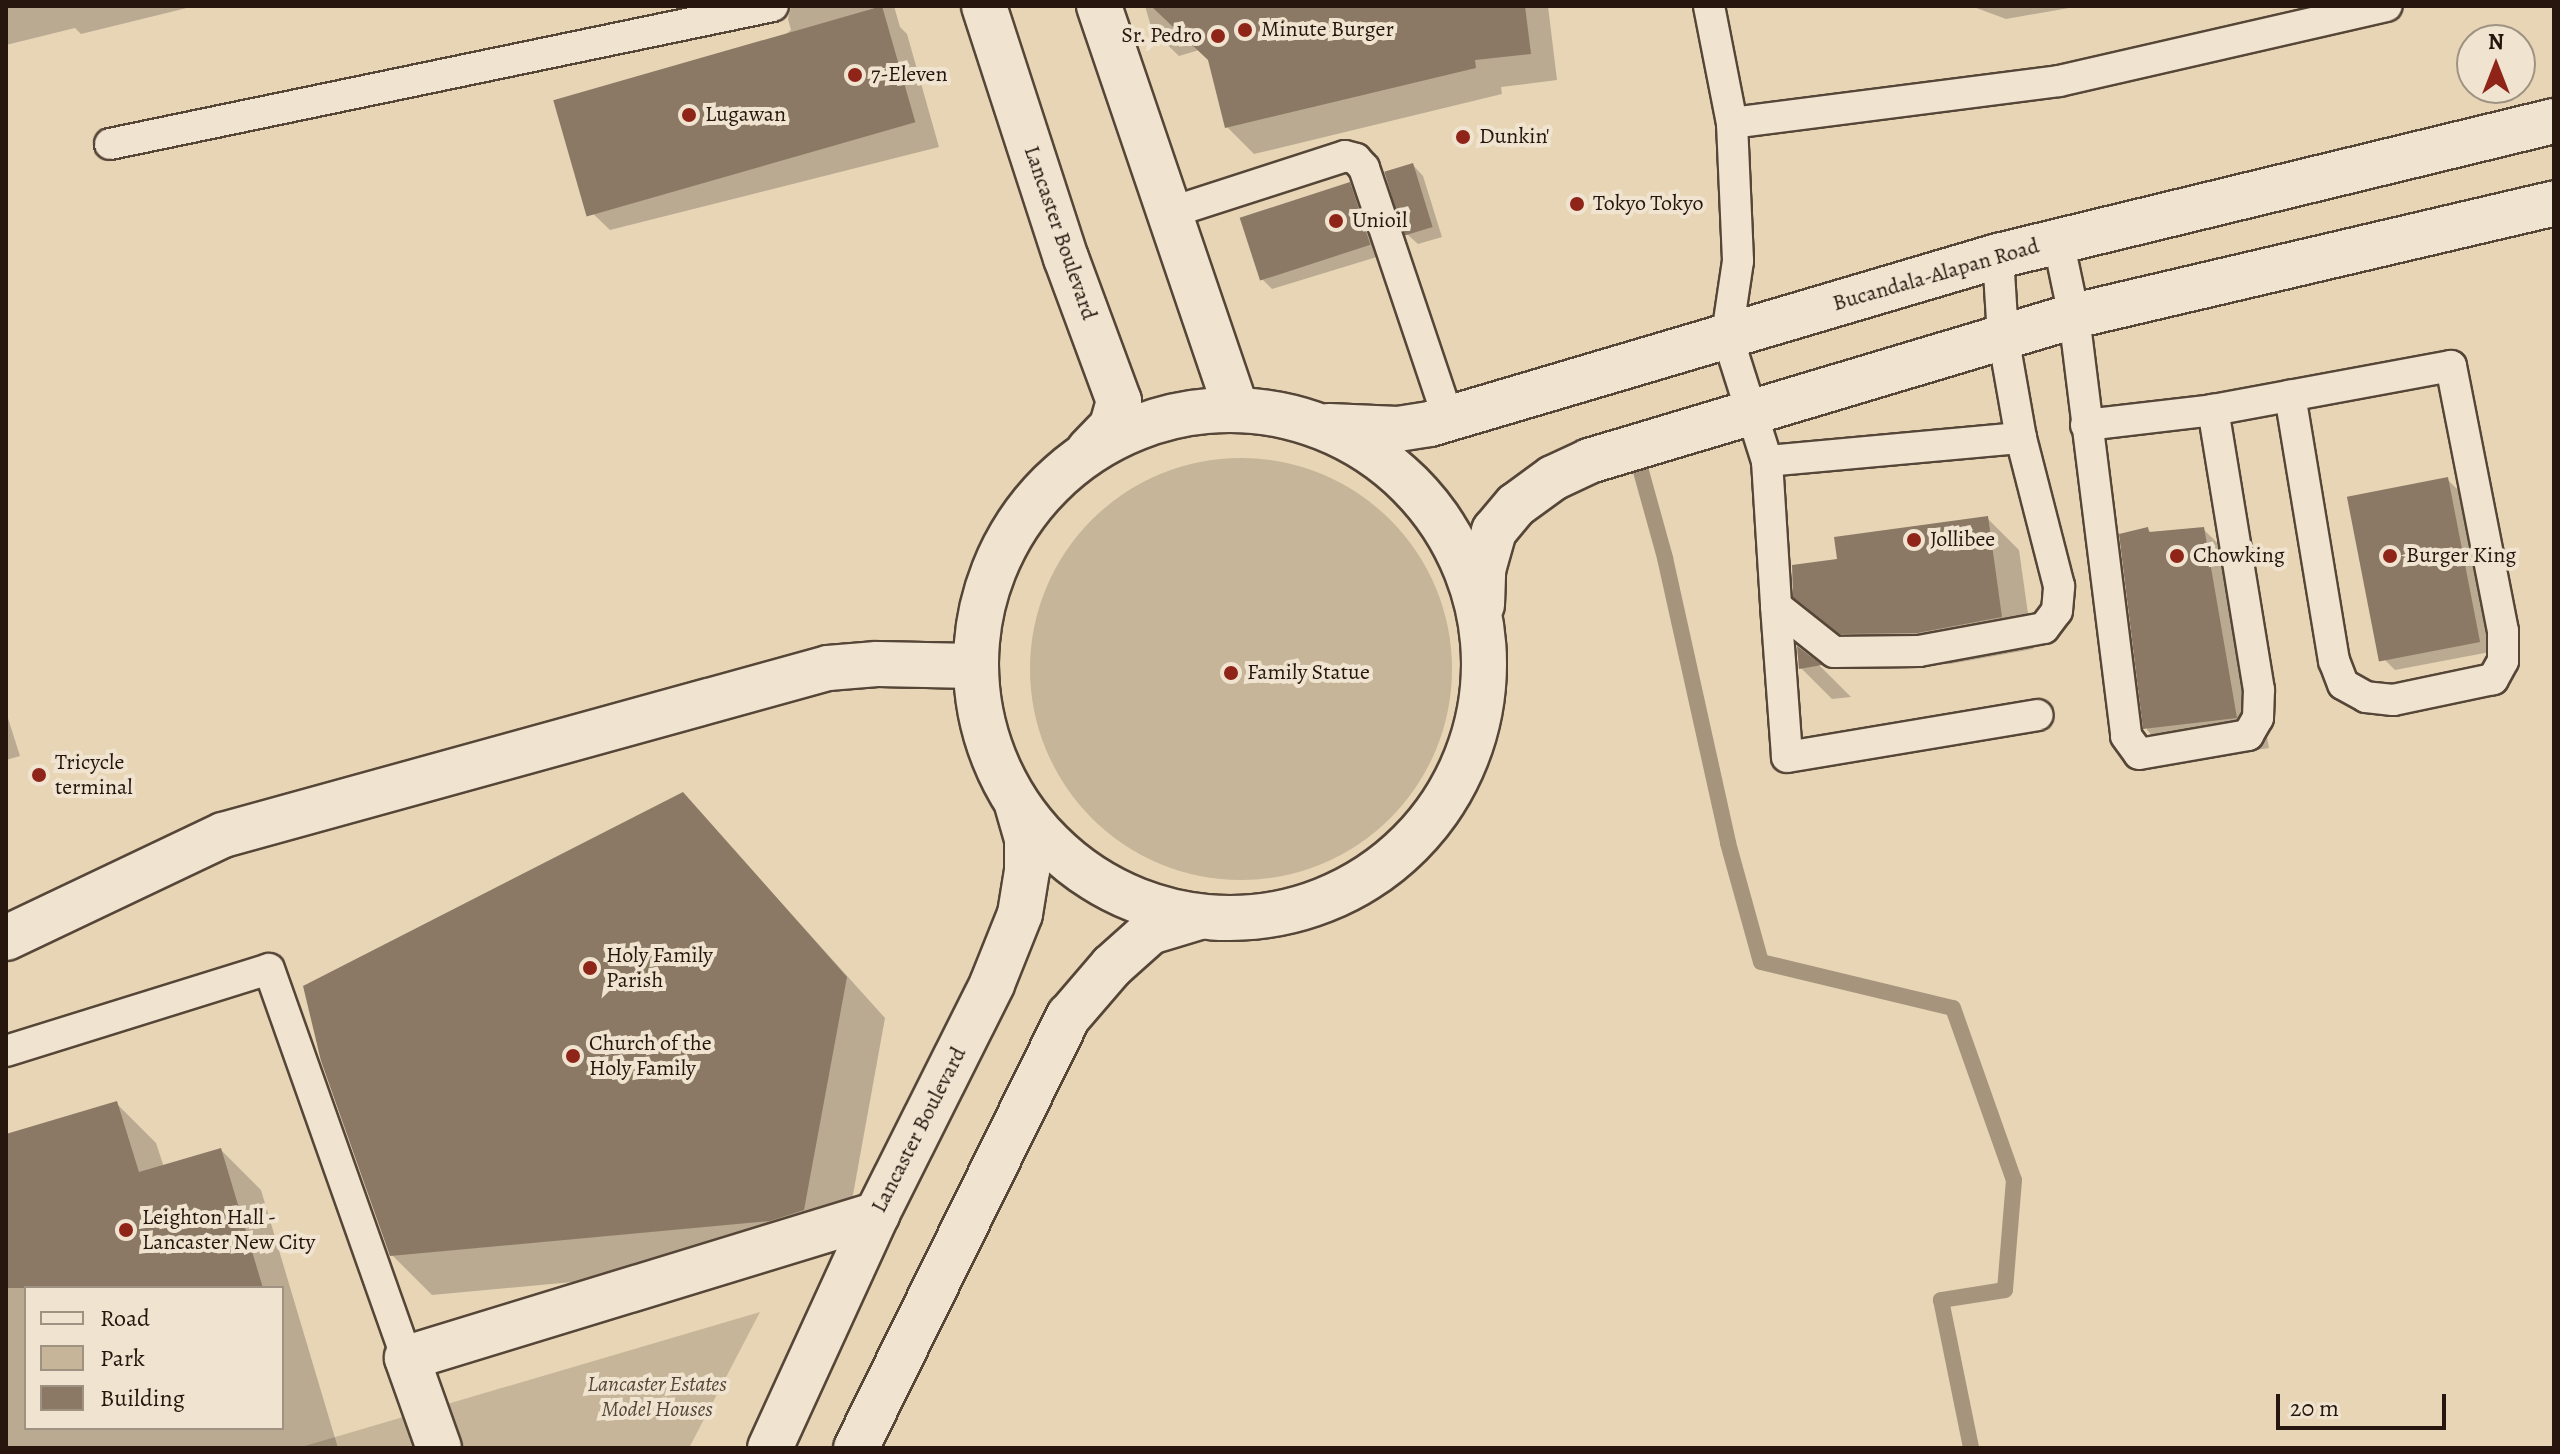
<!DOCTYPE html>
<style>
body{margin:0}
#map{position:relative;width:2560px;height:1454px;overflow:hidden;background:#e8d5b6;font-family:Alegreya,serif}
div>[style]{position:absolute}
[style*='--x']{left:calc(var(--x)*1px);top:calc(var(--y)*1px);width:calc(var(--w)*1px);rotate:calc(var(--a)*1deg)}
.green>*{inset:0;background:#c7b599}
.round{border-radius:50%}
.shadow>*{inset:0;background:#0003}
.stream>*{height:16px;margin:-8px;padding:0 8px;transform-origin:8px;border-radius:8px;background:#a6947d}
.building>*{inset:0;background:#8b7965;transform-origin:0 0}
.roads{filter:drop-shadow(2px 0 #564638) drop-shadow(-2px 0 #564638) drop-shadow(0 2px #564638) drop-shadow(0 -2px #564638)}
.service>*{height:30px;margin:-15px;padding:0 15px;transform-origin:15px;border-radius:15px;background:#f0e4d0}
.minor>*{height:44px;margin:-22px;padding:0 22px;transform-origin:22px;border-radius:22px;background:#f0e4d0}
.tertiary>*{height:44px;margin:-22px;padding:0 22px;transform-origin:22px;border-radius:22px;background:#f0e4d0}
.secondary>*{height:44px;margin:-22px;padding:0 22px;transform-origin:22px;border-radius:22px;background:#f0e4d0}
.secondary>.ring{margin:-22px;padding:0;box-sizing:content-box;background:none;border:44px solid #f0e4d0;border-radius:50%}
.dots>*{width:22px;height:22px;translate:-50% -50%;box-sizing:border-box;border:4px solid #f0e4d0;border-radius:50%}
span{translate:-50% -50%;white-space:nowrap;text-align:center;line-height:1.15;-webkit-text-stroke:8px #f0e4d0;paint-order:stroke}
.poi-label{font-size:22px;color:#26160e}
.left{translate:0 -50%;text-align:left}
.right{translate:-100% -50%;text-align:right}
.street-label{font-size:22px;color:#26160e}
.park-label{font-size:22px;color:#564638;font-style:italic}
.frame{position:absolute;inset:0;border:8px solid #26160e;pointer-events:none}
.legend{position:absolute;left:24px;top:1286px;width:260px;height:144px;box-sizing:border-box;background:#f0e4d0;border:2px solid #9f9282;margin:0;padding:10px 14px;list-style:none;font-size:24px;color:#26160e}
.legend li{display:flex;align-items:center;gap:16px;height:40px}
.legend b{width:40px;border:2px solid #9f9282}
.north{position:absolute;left:2456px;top:24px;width:80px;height:80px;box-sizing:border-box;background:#f0e4d0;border:2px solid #9f9282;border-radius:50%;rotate:0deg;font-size:22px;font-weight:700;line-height:32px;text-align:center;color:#26160e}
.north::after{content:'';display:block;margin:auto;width:28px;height:36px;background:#8f2418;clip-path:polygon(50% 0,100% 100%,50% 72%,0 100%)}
.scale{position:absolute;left:2276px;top:1394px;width:170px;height:36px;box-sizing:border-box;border:4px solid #26160e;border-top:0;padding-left:10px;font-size:24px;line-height:28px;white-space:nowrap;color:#26160e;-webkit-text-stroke:6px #f0e4d0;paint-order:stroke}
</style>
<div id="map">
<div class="green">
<i class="round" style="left:1030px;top:458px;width:422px;height:422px"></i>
<i style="clip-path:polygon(760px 1312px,689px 1448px,298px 1448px)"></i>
</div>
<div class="shadow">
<i style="clip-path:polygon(6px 6px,195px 6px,81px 34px,75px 28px,6px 45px)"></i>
<i style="clip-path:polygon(791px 6px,894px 6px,900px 27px,907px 34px,939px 147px,610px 230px,584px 205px,791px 30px,788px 19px)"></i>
<i style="clip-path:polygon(1145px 6px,1548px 6px,1557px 80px,1501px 87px,1502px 94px,1254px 154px,1227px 127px,1210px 61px,1199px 50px,1179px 56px,1152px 30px)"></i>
<i style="clip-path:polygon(1971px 6px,2080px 6px,2006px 19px)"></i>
<i style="clip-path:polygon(1413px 165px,1423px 176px,1442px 237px,1418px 244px,1407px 234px)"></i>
<i style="clip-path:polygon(1349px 184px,1360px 195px,1380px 256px,1272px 289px,1261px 278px)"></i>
<i style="clip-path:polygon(2447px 479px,2458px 490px,2490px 652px,2395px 670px,2385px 660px)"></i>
<i style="clip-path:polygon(1987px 518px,2019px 550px,2033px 649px,1950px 664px,1874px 665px,1828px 628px,1795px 596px,1839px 561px)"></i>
<i style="clip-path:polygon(2148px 529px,2152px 534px,2203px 529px,2235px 560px,2269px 748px,2178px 762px,2147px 730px,2121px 536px)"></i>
<i style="clip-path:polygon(1799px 650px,1821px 667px,1851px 697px,1832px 699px,1801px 668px)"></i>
<i style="clip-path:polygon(6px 712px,20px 756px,6px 760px)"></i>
<i style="clip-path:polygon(683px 794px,885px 1018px,843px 1250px,811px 1260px,432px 1295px,392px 1255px)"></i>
<i style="clip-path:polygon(evenodd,117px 1104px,156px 1143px,164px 1167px,221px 1150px,261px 1190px,338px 1448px,6px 1448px,6px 1136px,117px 1104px,26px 1288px,282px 1288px,282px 1428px,26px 1428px,26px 1288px)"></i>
</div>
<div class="stream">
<i style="--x:1639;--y:464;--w:98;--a:74.5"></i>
<i style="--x:1665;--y:558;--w:292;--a:77.5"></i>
<i style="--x:1728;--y:843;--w:123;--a:74.5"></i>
<i style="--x:1761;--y:962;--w:197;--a:13.5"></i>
<i style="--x:1953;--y:1008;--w:182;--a:70.5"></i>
<i style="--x:2014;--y:1180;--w:110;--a:94.7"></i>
<i style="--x:2005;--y:1290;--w:65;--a:171.1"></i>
<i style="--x:1941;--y:1300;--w:151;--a:78.5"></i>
</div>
<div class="building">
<i style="left:882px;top:6px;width:121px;height:342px;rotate:74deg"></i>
<i style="clip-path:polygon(1151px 6px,1525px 6px,1531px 54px,1475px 60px,1476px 68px,1225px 128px,1208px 60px)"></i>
<i style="left:1413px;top:163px;width:67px;height:30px;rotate:73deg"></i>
<i style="left:1350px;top:182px;width:66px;height:116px;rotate:72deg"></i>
<i style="left:2448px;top:477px;width:168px;height:103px;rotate:79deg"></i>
<i style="clip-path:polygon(1988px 516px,2002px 617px,1917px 633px,1840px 634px,1793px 597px,1792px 565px,1837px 559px,1834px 537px)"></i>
<i style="clip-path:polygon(2148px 527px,2149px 532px,2204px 527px,2237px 718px,2143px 729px,2119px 534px)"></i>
<i style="clip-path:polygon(1797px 646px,1822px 665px,1799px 669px)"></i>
<i style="clip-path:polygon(683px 792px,847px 977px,804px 1210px,770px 1221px,390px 1256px,321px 1061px,303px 986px)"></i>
<i style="clip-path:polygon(117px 1101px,139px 1172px,221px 1148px,263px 1288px,6px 1288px,6px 1134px)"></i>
</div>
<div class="roads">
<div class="service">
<i style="--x:1709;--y:6;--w:119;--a:78.9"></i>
<i style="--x:1732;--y:123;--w:138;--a:87.5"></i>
<i style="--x:1738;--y:261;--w:75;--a:98.5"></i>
<i style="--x:1727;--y:335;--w:132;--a:72.4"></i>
<i style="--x:1767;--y:461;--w:255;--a:-5.2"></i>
<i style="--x:2021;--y:438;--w:104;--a:-100"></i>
<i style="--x:2003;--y:336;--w:80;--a:-93.6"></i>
<i style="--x:1732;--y:123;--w:330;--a:-7.3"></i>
<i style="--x:2059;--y:81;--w:336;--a:-12.9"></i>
<i style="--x:110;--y:144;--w:677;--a:-11.76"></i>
<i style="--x:1169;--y:213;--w:185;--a:-17.9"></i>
<i style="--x:1345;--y:156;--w:11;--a:15"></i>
<i style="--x:1356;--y:159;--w:12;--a:48"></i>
<i style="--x:1364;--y:168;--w:266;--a:71.4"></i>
<i style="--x:2058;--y:240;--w:78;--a:78.1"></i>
<i style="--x:2074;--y:316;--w:423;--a:82.9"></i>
<i style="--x:2126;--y:736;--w:22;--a:54"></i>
<i style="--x:2139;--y:754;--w:111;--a:-9.9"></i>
<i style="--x:2248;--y:735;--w:20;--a:-60"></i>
<i style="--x:2258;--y:718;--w:28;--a:-88"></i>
<i style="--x:2259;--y:690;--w:284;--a:-99.3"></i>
<i style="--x:2086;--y:425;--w:128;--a:-6.7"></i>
<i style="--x:2213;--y:410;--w:242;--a:-10.5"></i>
<i style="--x:2451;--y:366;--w:270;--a:78.9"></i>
<i style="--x:2503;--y:631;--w:30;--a:90"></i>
<i style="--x:2503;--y:661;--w:21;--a:119"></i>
<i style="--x:2493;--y:679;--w:102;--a:168.1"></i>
<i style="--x:2393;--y:700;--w:27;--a:-174"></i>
<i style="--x:2366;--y:697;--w:26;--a:-151"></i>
<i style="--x:2343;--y:684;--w:25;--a:-111"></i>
<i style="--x:2334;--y:661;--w:269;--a:-99.4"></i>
<i style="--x:1767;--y:461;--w:145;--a:86.4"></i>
<i style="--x:1776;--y:606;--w:74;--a:38.4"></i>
<i style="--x:1834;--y:652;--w:85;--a:-0.7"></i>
<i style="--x:1919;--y:651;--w:127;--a:-10.4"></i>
<i style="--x:2044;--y:628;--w:21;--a:-53"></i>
<i style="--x:2057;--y:611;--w:25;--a:-85"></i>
<i style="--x:2059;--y:586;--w:153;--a:-104.4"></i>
<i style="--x:1776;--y:606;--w:151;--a:85.8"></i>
<i style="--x:1787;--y:757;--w:254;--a:-9.5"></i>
<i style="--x:6;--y:1051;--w:275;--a:-17.3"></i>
<i style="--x:269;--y:969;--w:413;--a:70.5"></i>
</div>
<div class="minor">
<i style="--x:439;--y:1448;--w:96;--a:-109.6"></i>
<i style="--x:407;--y:1358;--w:492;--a:-17"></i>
</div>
<div class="tertiary">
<i style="--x:6;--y:938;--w:240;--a:-25.4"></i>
<i style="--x:223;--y:835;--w:628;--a:-15.43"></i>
<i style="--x:828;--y:668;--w:49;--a:-4.7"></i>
<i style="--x:877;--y:664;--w:97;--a:1.2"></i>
</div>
<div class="secondary">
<i style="--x:984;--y:6;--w:265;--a:72"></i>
<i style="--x:1066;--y:258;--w:153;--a:69.7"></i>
<i style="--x:1119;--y:401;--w:26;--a:106"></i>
<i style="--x:1112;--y:426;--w:33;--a:134"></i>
<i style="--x:1099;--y:6;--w:425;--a:71.2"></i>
<i class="ring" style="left:976px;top:410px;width:464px;height:464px"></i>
<i style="--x:1329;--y:426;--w:69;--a:2.5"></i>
<i style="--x:1398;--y:429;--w:32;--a:-9"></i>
<i style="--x:1430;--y:424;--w:592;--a:-16.48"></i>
<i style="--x:1998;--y:256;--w:572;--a:-13.65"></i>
<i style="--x:1482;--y:605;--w:35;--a:-88"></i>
<i style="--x:1483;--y:570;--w:41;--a:-74.2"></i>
<i style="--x:1494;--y:531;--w:34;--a:-50"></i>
<i style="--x:1516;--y:505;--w:46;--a:-36.1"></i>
<i style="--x:1553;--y:478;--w:40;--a:-25"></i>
<i style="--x:1589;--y:461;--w:506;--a:-16.65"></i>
<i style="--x:2074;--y:316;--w:493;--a:-13.2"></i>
<i style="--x:770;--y:1448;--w:257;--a:-65.4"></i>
<i style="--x:877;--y:1214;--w:257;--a:-63.4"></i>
<i style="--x:992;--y:984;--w:75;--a:-68.2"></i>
<i style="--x:1020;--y:914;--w:44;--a:-80.8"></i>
<i style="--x:1027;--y:871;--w:32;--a:-90"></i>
<i style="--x:1027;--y:839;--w:35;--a:-106"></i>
<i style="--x:856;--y:1448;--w:482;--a:-63.8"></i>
<i style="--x:1069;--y:1016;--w:66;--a:-49.3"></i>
<i style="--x:1112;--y:966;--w:51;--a:-41.8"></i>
<i style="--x:1150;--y:932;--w:51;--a:-17"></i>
</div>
</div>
<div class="dots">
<i style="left:1245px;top:30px;background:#8f2418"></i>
<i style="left:1218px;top:36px;background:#8f2418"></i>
<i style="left:855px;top:75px;background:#8f2418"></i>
<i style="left:689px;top:115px;background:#8f2418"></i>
<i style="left:1463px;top:137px;background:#8f2418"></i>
<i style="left:1577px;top:204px;background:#8f2418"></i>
<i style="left:1336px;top:221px;background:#8f2418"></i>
<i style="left:1914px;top:540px;background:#8f2418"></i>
<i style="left:2177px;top:556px;background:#8f2418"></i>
<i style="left:2390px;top:556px;background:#8f2418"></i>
<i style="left:1231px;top:673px;background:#8f2418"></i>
<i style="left:39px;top:775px;background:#8f2418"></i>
<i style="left:590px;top:968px;background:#8f2418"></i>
<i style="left:573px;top:1056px;background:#8f2418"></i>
<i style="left:126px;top:1230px;background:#8f2418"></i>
</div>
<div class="poi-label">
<span class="left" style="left:1261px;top:30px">Minute Burger</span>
<span class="right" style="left:1202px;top:36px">Sr. Pedro</span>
<span class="left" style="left:871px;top:75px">7-Eleven</span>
<span class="left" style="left:705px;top:115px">Lugawan</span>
<span class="left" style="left:1479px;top:137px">Dunkin'</span>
<span class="left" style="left:1593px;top:204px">Tokyo Tokyo</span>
<span class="left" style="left:1352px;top:221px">Unioil</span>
<span class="left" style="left:1930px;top:540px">Jollibee</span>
<span class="left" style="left:2193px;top:556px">Chowking</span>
<span class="left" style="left:2406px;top:556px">Burger King</span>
<span class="left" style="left:1247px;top:673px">Family Statue</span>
<span class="left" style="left:55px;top:775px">Tricycle<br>terminal</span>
<span class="left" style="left:606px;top:968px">Holy Family<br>Parish</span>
<span class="left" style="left:589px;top:1056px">Church of the<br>Holy Family</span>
<span class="left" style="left:142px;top:1230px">Leighton Hall -<br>Lancaster New City</span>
</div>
<div class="street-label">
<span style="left:1060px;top:233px;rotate:71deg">Lancaster Boulevard</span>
<span style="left:1936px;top:275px;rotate:-16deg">Bucandala-Alapan Road</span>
<span style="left:919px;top:1130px;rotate:-63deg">Lancaster Boulevard</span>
</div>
<div class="park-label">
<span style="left:657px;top:1397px">Lancaster Estates<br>Model Houses</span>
</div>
<div class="frame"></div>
<ul class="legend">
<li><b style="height:10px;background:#f0e4d0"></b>Road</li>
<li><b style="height:22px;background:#c7b599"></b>Park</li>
<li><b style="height:22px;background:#8b7965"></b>Building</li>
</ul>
<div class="north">N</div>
<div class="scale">20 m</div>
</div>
